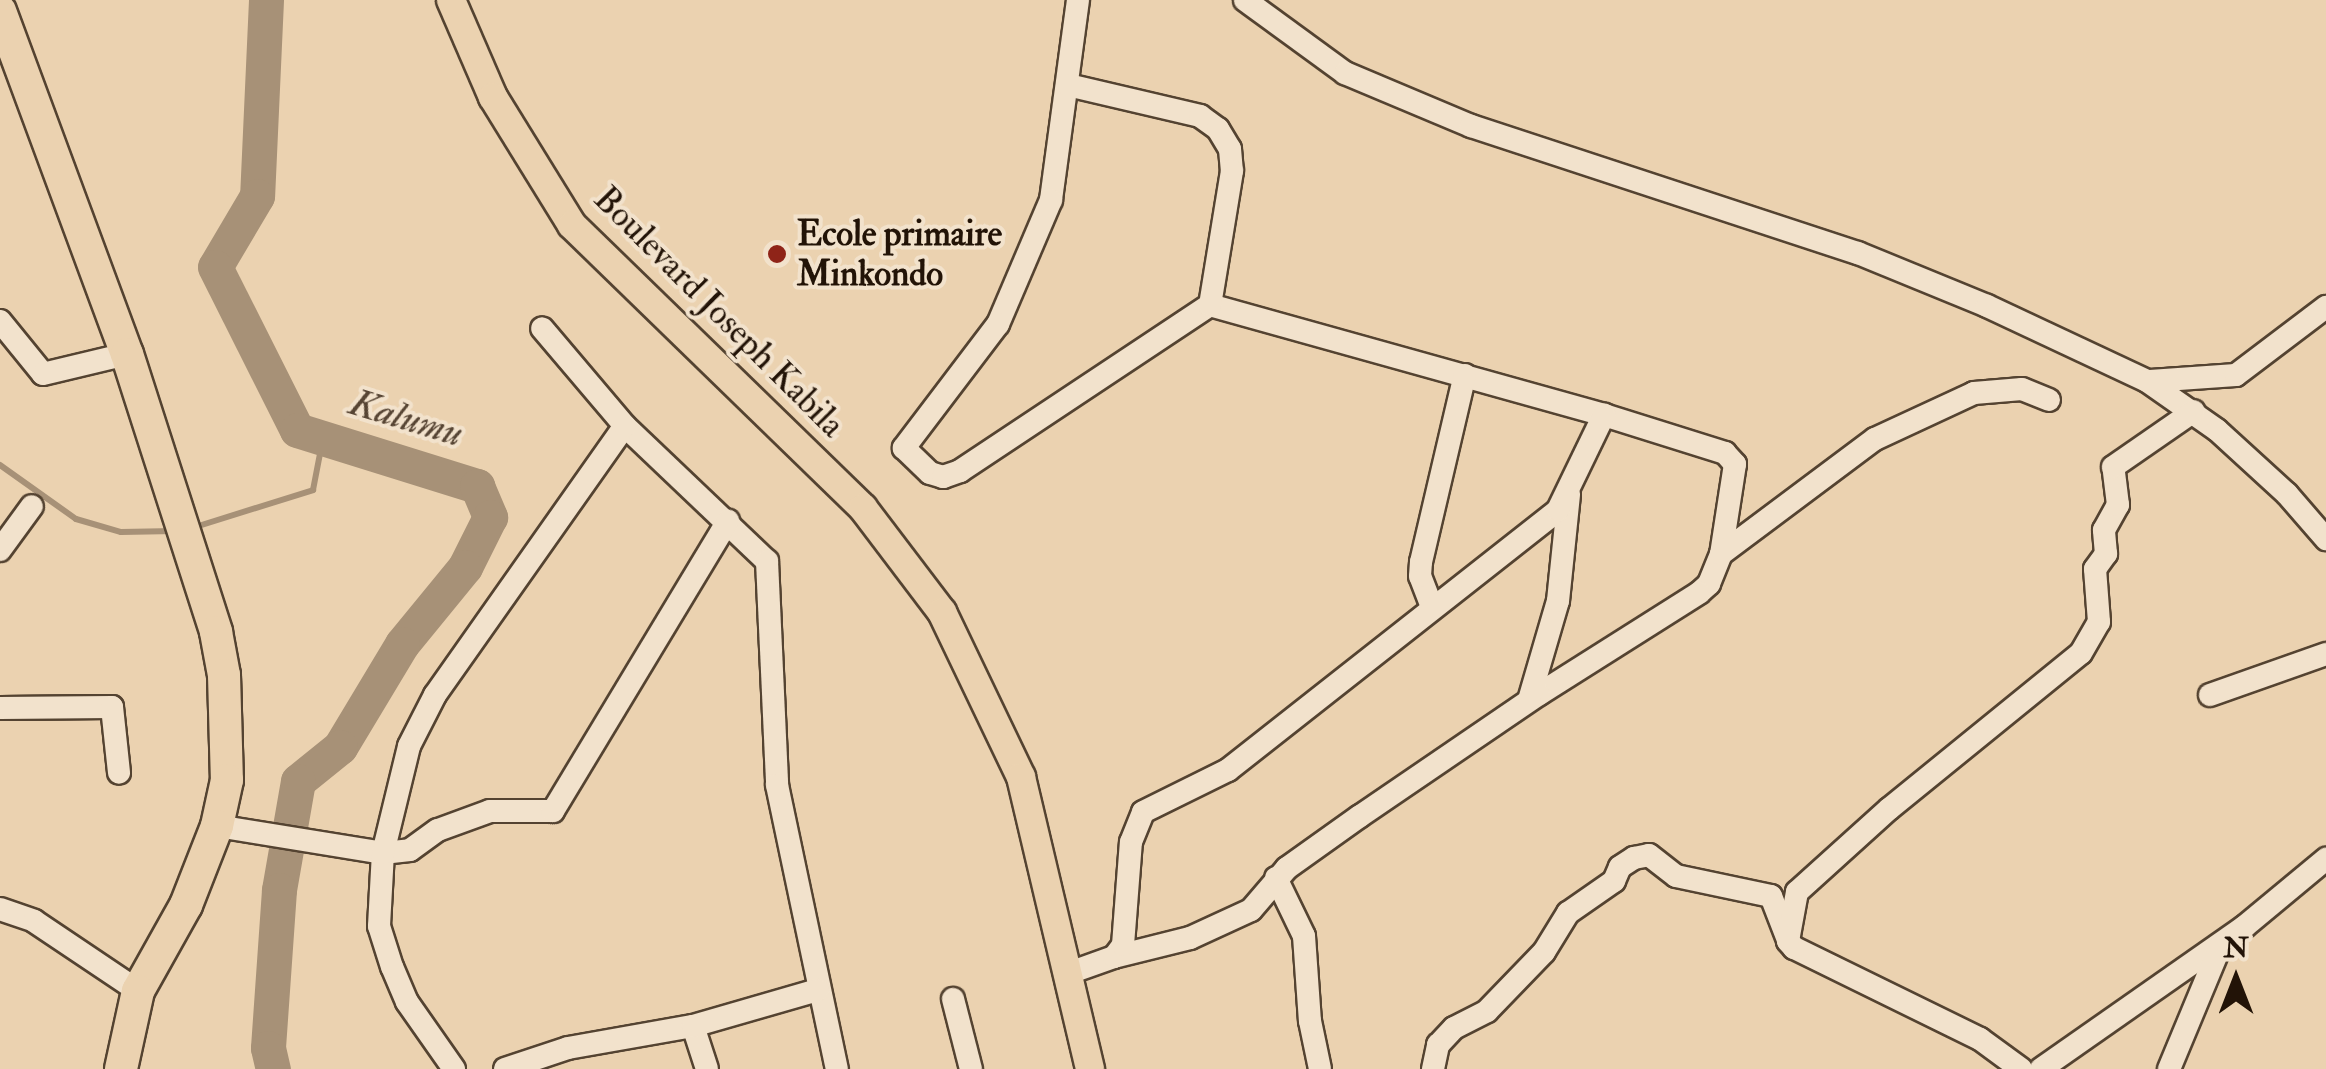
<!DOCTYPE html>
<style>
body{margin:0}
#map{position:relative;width:2326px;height:1069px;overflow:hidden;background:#ebd2b0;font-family:"IM FELL Double Pica",serif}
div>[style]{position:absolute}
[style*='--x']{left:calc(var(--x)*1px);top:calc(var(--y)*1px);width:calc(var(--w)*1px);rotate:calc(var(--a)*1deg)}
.stream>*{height:6px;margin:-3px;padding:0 3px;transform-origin:3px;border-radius:3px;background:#a79177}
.river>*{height:35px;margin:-17.5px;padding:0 17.5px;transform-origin:17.5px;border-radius:17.5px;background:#a79177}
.roads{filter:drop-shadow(2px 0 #544331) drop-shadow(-2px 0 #544331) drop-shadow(0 2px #544331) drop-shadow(0 -2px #544331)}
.minor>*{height:22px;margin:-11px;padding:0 11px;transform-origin:11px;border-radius:11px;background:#f2e2cc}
.major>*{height:28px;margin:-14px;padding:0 14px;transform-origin:14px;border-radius:14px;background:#ebd2b0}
.highway>*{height:32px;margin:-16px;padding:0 16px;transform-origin:16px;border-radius:16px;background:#ebd2b0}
.dots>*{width:28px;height:28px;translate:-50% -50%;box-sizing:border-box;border:5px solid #f2e2cc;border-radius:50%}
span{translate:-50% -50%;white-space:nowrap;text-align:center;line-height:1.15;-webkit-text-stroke:8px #f2e2cc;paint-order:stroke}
.poi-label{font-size:35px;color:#221307;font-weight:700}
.left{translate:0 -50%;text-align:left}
.street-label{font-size:35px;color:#221307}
.water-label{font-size:38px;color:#574534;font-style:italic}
.north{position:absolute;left:2186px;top:929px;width:100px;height:100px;-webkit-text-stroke:8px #f2e2cc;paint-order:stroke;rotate:0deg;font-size:28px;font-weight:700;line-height:40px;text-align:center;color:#221307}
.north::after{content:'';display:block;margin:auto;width:35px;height:45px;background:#221307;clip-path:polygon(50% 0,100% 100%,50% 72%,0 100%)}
</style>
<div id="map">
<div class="stream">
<i style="--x:0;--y:465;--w:93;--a:35.4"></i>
<i style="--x:76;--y:519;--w:47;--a:16.1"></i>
<i style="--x:121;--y:532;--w:54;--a:-1.1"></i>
<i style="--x:192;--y:528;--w:127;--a:-17.4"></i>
<i style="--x:313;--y:490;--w:53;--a:-79.1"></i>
</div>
<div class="river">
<i style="--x:266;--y:0;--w:196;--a:92.6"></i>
<i style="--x:257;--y:196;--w:82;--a:120.6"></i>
<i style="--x:215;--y:267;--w:182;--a:63.3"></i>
<i style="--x:297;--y:430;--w:189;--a:17.3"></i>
<i style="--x:477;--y:486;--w:34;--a:67"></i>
<i style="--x:490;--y:517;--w:56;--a:116.6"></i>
<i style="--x:465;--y:567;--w:99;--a:129.3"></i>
<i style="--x:402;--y:644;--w:120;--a:121"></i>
<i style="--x:340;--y:747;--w:54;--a:141"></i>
<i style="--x:298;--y:781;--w:111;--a:99.9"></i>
<i style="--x:279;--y:890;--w:158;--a:94"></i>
<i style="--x:268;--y:1048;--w:22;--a:77"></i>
</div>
<div class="roads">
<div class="minor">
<i style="--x:1078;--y:0;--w:202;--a:97.7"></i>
<i style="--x:1051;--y:200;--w:135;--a:113.1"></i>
<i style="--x:998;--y:324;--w:156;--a:127.2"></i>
<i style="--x:904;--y:448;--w:36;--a:44"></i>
<i style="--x:930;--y:473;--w:14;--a:17"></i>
<i style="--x:943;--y:477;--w:18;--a:-19"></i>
<i style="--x:960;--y:471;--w:300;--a:-33.6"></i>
<i style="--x:1210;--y:305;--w:409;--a:15.6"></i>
<i style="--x:1604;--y:415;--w:127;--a:17.4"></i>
<i style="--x:1725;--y:453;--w:15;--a:48"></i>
<i style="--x:1735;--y:464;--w:91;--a:98.8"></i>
<i style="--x:1721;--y:554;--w:32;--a:112"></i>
<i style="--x:1709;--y:584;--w:13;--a:138"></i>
<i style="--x:1699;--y:593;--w:189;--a:147.7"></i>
<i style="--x:1539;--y:694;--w:217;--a:145.7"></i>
<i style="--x:1360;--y:816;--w:90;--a:144.5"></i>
<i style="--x:1287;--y:868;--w:55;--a:130.6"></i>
<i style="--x:1251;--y:910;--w:67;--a:155.3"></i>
<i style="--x:1190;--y:938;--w:78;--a:166"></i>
<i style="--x:1245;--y:0;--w:124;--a:36.1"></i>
<i style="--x:1345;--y:73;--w:137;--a:22.8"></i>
<i style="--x:1471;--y:126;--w:407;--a:18.2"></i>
<i style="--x:1858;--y:253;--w:139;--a:22.3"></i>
<i style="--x:1987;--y:306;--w:177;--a:25.1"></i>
<i style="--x:2147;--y:381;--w:85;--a:35"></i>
<i style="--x:2217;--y:430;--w:95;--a:42.4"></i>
<i style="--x:2287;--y:494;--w:60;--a:49.1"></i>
<i style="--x:1068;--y:85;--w:136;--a:13.2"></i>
<i style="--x:1200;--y:116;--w:22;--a:36"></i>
<i style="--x:1218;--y:129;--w:23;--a:59"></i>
<i style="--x:1230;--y:149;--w:22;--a:85"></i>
<i style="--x:1232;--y:171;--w:136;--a:99.3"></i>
<i style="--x:0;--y:321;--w:68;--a:50.9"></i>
<i style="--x:43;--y:374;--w:86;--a:-13.4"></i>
<i style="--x:2150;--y:381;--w:86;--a:-4"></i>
<i style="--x:2236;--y:375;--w:113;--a:-37.1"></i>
<i style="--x:625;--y:426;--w:196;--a:43.6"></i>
<i style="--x:767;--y:561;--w:224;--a:87.4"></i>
<i style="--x:777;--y:785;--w:290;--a:78.1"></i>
<i style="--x:0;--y:550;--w:54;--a:-54"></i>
<i style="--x:1721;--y:554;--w:192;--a:-36.8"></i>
<i style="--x:1875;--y:439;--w:109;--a:-24.9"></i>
<i style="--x:1974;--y:393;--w:48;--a:-4.8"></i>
<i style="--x:2022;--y:389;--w:29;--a:22"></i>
<i style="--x:1432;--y:607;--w:33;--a:-111"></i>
<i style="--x:1420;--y:576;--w:14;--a:-86"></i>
<i style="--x:1421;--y:562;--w:192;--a:-76.8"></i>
<i style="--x:2210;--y:695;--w:123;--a:-19.5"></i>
<i style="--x:1529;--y:700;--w:103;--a:-73.7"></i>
<i style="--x:1558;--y:601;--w:107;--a:-84.1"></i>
<i style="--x:0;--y:708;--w:112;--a:-0.5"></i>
<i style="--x:112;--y:707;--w:66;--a:83.9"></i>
<i style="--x:217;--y:826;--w:168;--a:9.2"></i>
<i style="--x:383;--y:853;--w:27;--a:-6"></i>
<i style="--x:410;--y:850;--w:34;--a:-36"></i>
<i style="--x:438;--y:830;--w:55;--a:-20.1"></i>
<i style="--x:490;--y:811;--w:63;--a:0"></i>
<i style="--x:553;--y:811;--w:339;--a:-58.9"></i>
<i style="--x:1276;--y:878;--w:64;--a:64.2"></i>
<i style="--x:1304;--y:936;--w:85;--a:86"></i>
<i style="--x:1310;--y:1021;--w:49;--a:78.2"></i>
<i style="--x:0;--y:909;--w:36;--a:19"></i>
<i style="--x:34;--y:921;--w:125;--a:33.9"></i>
<i style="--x:1069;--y:973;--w:48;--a:-19.6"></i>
<i style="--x:1114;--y:957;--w:15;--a:-53"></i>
<i style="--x:1123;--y:945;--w:103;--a:-85.6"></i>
<i style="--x:1131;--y:842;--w:32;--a:-68"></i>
<i style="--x:1143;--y:812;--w:95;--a:-26.3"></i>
<i style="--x:1228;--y:770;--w:420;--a:-38.2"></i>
<i style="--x:1558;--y:510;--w:106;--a:-64.2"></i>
<i style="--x:953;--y:999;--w:72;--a:75.6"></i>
<i style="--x:454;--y:1069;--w:82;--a:-125"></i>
<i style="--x:407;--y:1002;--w:38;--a:-113"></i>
<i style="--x:392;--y:967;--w:43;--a:-107.6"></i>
<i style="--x:379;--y:926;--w:73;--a:-86.9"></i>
<i style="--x:383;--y:853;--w:110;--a:-76.3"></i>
<i style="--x:409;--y:746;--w:57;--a:-63"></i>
<i style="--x:435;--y:695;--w:329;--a:-54.8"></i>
<i style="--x:625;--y:426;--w:128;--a:-130.3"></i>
<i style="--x:505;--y:1069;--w:66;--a:-18.4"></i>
<i style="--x:568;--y:1048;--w:127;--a:-10"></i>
<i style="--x:707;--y:1069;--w:45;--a:-108"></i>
<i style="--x:693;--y:1026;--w:130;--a:-16.1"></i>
<i style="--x:1433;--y:1069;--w:25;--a:-78"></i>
<i style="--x:1438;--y:1045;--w:23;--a:-47"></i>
<i style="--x:1454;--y:1028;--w:37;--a:-27"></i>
<i style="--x:1487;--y:1011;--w:82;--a:-46"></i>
<i style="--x:1544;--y:952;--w:46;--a:-58.4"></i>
<i style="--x:1568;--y:913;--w:56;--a:-34.8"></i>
<i style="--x:1614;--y:881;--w:15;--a:-67"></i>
<i style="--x:1620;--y:867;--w:17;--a:-33"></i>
<i style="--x:1634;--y:858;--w:15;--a:-11"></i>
<i style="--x:1649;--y:855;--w:34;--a:38"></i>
<i style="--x:1676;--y:876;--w:97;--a:11.9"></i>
<i style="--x:1771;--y:896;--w:47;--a:68.9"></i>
<i style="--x:2021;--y:1069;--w:51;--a:-143.8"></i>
<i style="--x:1980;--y:1039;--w:207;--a:-153.9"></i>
<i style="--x:1794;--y:948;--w:9;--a:-131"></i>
<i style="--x:1788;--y:941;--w:50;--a:-79.6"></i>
<i style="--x:1797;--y:892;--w:124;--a:-42.1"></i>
<i style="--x:1889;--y:809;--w:247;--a:-39.1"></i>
<i style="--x:2081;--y:653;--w:36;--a:-60"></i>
<i style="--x:2099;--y:622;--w:53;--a:-94.3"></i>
<i style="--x:2095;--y:569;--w:19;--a:-54"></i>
<i style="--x:2106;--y:554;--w:24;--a:-95"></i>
<i style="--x:2104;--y:530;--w:29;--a:-61"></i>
<i style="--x:2118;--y:505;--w:38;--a:-97"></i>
<i style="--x:2113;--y:467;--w:98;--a:-34.7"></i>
<i style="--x:2041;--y:1069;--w:248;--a:-35"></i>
<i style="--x:2244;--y:927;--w:107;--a:-39.7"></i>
<i style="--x:2169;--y:1069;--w:135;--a:-67.4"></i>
</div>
<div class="major">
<i style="--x:451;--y:0;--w:106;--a:66.6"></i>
<i style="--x:493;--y:97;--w:150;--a:58.3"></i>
<i style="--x:572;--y:225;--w:406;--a:44.2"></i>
<i style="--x:863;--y:508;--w:131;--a:52.8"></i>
<i style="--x:942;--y:612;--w:183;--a:64.4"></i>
<i style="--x:1021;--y:777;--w:300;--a:76.7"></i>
</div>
<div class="highway">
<i style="--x:0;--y:11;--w:366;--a:69.7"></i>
<i style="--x:127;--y:354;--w:292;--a:72.2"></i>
<i style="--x:216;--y:632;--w:44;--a:79.5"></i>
<i style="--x:224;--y:675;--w:105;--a:88.4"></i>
<i style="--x:227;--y:780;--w:47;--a:102.3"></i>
<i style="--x:217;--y:826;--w:85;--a:111.4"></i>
<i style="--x:186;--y:905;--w:98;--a:119.2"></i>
<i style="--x:138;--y:991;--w:80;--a:102.3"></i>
</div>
</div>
<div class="dots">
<i style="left:777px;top:254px;background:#8f2418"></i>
</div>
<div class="poi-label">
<span class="left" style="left:797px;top:254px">Ecole primaire<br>Minkondo</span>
</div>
<div class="street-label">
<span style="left:719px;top:312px;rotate:45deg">Boulevard Joseph Kabila</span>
</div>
<div class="water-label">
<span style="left:406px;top:419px;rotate:17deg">Kalumu</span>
</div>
<div class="north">N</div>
</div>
